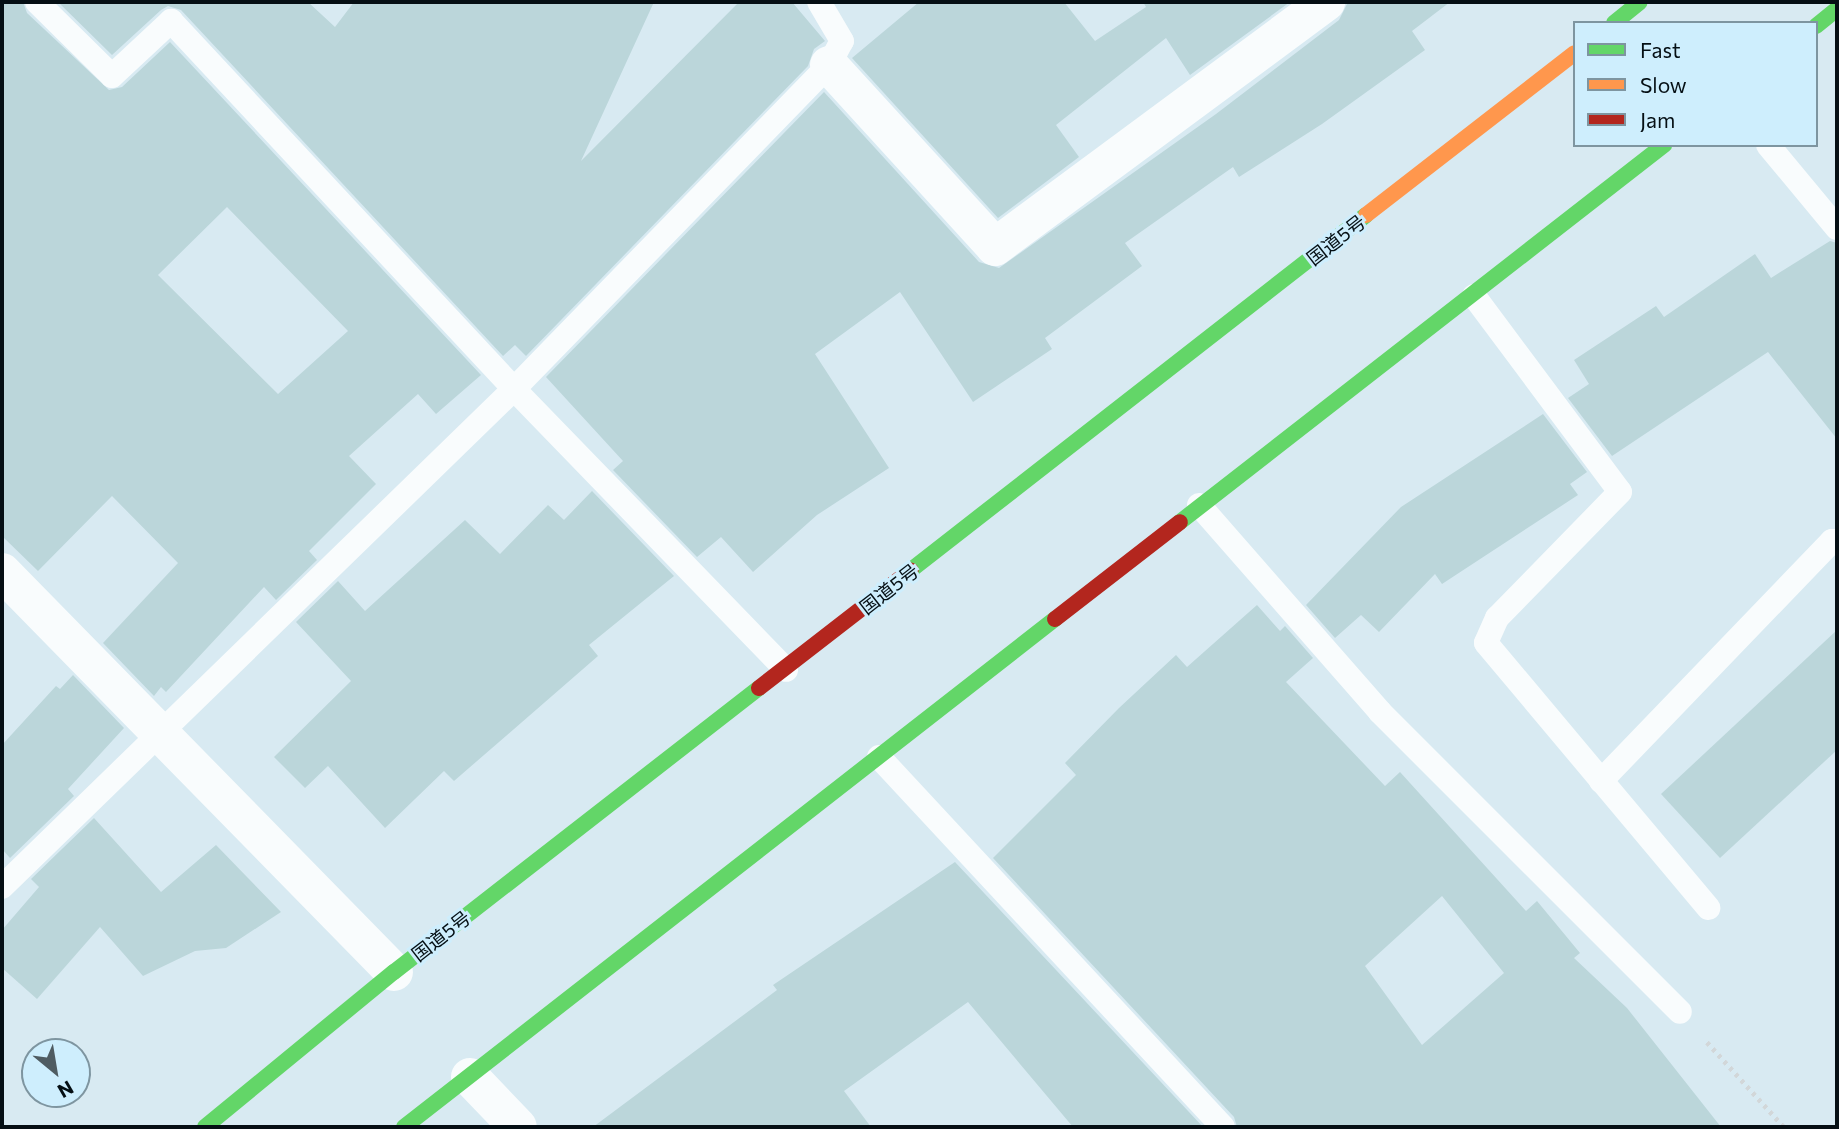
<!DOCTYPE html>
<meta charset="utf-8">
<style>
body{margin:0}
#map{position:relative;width:1839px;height:1129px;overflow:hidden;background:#d8eaf2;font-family:Commissioner,"Noto Sans JP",sans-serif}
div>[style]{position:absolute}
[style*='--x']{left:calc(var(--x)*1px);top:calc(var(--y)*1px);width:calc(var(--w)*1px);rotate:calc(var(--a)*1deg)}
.building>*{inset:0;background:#bbd6da}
.path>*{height:4.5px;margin-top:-2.25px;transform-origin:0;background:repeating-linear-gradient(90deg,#d2d7d9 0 3.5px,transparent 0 8.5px)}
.lane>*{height:24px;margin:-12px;padding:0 12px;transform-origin:12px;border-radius:12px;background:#f9fcfd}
.street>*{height:38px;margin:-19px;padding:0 19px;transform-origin:19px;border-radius:19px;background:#f9fcfd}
.fast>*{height:16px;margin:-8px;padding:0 8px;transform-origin:8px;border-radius:8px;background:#63d668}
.slow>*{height:16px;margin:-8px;padding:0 8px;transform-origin:8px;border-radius:8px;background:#ff974d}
.jam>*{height:16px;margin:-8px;padding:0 8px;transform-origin:8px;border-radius:8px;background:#b3261e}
span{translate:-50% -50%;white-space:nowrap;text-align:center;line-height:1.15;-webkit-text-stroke:6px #ceeefd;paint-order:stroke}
.street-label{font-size:19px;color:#050f14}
.frame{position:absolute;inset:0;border:4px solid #050f14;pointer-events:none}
.legend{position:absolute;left:1573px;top:21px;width:245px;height:126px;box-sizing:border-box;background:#ceeefd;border:2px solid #7e95a0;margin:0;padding:9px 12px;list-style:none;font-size:21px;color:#050f14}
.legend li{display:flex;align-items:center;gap:14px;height:35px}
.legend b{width:35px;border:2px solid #7e95a0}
.north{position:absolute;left:21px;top:1038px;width:70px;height:70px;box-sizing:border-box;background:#ceeefd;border:2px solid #7e95a0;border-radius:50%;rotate:150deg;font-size:19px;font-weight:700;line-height:28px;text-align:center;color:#050f14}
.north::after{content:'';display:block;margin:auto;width:24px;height:32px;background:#4f5c62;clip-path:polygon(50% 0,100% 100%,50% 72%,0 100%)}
</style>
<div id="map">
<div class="building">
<i style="clip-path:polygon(evenodd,2px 2px,23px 2px,27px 13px,109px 90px,122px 87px,170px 42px,481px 375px,436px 414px,418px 394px,349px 456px,376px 484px,309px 551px,317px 560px,276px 600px,264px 587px,166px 692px,161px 687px,154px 696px,103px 643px,178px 563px,112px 496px,38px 571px,2px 536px,2px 2px,227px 207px,348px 331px,278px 394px,158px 275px,227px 207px)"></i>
<i style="clip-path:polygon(58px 2px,308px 2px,335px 27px,354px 2px,654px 2px,581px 161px,739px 2px,792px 2px,825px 41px,814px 49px,808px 66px,526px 356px,515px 345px,503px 356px,181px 10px,168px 6px,161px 10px,112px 55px)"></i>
<i style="clip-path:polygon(919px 2px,1064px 2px,1095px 41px,1146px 7px,1143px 2px,1290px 2px,1190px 75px,1166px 38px,1056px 125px,1079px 157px,998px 218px,852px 58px)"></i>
<i style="clip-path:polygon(1348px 2px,1450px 2px,1412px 31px,1425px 50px,1322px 124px,1239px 177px,1233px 167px,1125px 243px,1142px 266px,1045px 338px,1052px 349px,973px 402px,900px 292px,815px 354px,889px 468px,817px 515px,753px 572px,721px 537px,697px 557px,613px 470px,623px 461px,546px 377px,824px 92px,979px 262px,999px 268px,1216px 114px,1339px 20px)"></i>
<i style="clip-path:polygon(1830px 241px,1837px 243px,1837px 439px,1768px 352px,1612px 456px,1568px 398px,1589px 384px,1574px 360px,1656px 306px,1664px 317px,1755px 254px,1771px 278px)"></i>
<i style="clip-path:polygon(1543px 414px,1587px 472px,1570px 484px,1578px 495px,1442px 584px,1435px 574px,1379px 632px,1361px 615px,1335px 638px,1306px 605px,1401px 507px)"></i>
<i style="clip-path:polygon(592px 491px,674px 576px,589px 645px,598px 656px,454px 781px,444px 771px,385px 828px,328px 766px,305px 788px,274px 757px,351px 681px,296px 622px,338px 581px,365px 611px,465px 520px,500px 554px,548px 505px,564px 520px)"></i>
<i style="clip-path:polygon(evenodd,1257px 605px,1280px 631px,1285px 626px,1313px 658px,1286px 682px,1385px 786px,1400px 772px,1526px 911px,1537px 901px,1580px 953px,1574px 958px,1627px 1008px,1721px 1127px,1237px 1127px,1234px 1117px,993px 858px,1076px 775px,1065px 763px,1119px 708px,1176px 655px,1187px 667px,1257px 605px,1442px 896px,1504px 973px,1422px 1045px,1365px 966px,1442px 896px)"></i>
<i style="clip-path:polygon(1837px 630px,1837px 750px,1720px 858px,1661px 794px)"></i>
<i style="clip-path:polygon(73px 675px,124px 728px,68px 789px,74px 796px,10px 858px,2px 849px,2px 745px,56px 686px,60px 689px)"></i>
<i style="clip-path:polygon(94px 818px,161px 892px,216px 845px,281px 912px,226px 948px,195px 951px,143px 976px,100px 927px,37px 999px,2px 968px,2px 930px,39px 887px,31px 879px)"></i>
<i style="clip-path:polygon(955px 862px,1203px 1127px,1073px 1127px,968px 1002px,844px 1091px,871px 1127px,593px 1127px,777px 990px,773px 985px)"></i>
</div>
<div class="path">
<i style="--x:1707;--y:1042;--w:115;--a:47.8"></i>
</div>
<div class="lane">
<i style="--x:37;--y:2;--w:105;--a:44.6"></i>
<i style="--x:112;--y:76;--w:81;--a:-43"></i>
<i style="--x:171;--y:21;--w:503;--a:47.01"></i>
<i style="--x:514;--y:389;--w:391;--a:45.9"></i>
<i style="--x:1768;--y:145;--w:108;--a:50.3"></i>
<i style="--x:1474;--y:296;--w:244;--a:53.3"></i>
<i style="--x:1620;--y:492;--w:176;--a:134.3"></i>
<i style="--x:1497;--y:618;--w:27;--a:114"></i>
<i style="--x:1486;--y:643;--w:346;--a:50"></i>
<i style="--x:1199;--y:505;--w:275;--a:48.8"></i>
<i style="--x:1380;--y:712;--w:424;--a:45"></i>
<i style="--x:879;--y:757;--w:505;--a:47.09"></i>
<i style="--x:1601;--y:781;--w:333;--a:-46.1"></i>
<i style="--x:1832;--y:541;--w:5;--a:0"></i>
<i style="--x:2;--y:887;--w:714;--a:-44.21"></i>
<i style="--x:514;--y:389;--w:452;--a:-45.8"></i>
<i style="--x:829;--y:65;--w:27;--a:-62"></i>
<i style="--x:842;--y:41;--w:45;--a:-120.5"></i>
</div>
<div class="street">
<i style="--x:829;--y:65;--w:246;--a:47.6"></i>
<i style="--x:995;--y:247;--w:412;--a:-36.5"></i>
<i style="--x:2;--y:572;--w:560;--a:45.58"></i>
<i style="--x:470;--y:1077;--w:69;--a:46.2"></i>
</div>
<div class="fast">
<i style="--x:1614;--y:23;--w:33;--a:-39"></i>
<i style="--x:1816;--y:26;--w:27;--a:-39"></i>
<i style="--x:1180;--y:522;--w:614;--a:-37.92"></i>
<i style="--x:911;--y:570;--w:577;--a:-37.96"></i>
<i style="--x:205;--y:1127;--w:244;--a:-39.4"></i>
<i style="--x:394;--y:972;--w:462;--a:-37.9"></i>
<i style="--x:404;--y:1127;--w:826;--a:-37.97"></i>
</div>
<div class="slow">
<i style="--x:1366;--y:215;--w:264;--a:-37.8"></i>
</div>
<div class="jam">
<i style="--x:1055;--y:619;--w:158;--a:-37.8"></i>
<i style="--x:759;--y:688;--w:192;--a:-37.8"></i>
</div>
<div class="street-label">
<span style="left:1336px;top:240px;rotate:-38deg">国道5号</span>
<span style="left:889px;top:589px;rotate:-38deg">国道5号</span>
<span style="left:441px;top:936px;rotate:-38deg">国道5号</span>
</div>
<div class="frame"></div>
<ul class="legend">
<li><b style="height:9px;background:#63d668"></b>Fast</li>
<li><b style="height:9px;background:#ff974d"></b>Slow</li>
<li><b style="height:9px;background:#b3261e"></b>Jam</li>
</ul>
<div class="north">N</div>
</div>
